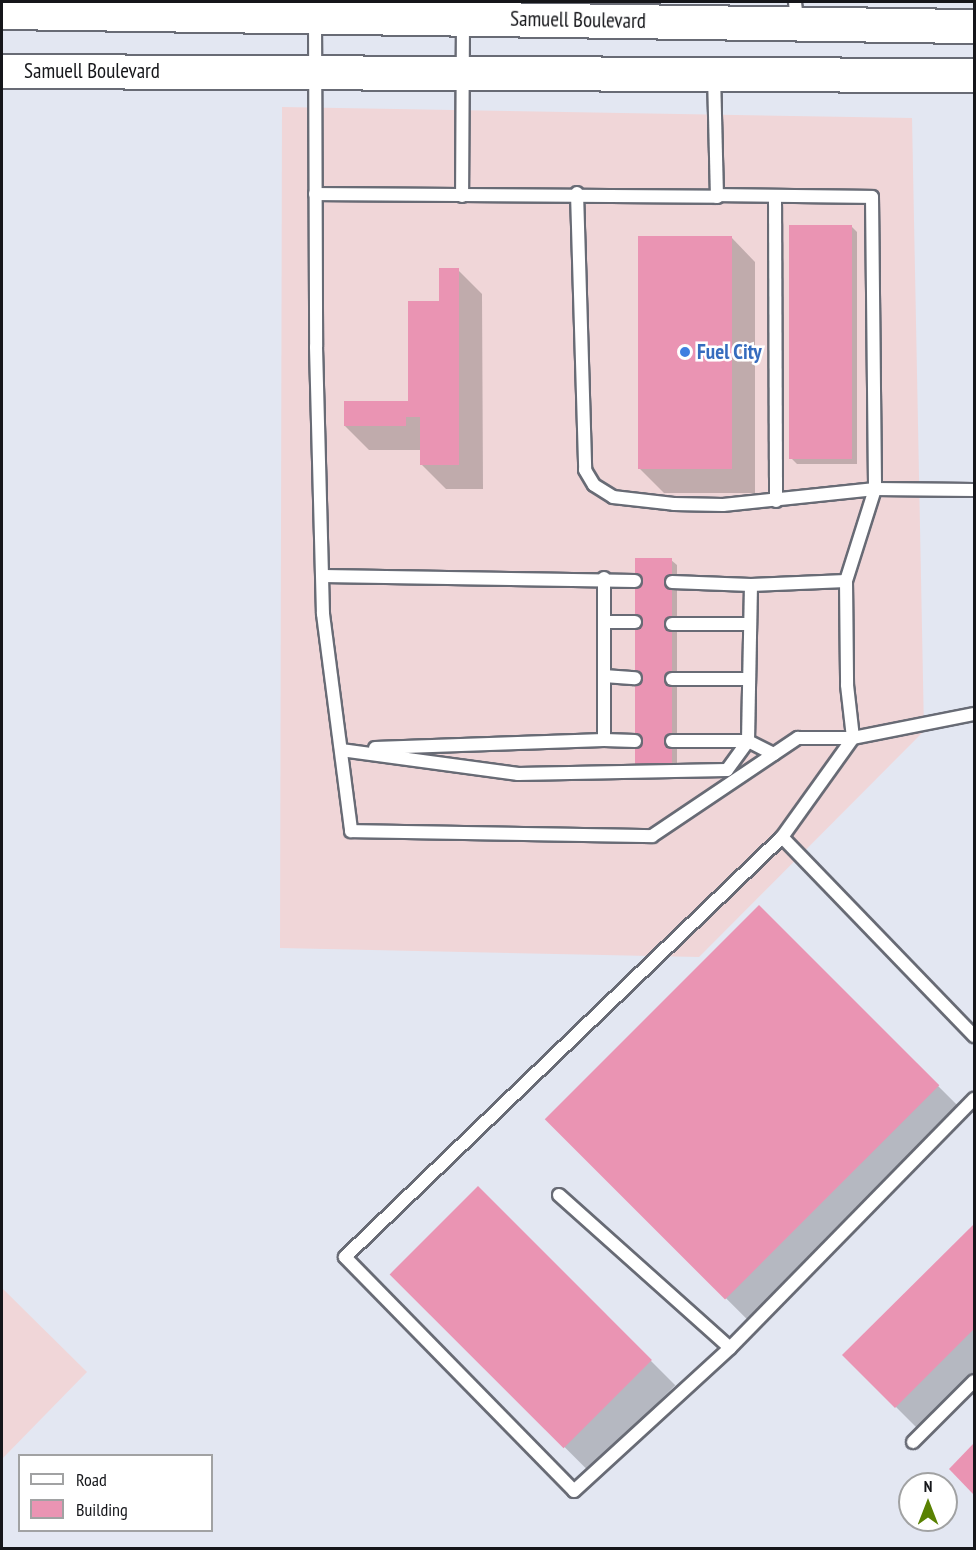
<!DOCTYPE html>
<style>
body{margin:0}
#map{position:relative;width:976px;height:1550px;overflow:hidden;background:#e3e7f2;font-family:"PT Sans Narrow",sans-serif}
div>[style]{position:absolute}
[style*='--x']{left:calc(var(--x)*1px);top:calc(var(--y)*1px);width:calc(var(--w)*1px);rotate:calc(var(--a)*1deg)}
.commercial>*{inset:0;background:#f0d6d8}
.shadow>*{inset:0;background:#0003;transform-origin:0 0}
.building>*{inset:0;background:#ea94b3;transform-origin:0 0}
.roads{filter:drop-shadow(2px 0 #686b75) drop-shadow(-2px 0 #686b75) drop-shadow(0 2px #686b75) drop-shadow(0 -2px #686b75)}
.lane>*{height:12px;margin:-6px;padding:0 6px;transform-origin:6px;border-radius:6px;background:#fff}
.secondary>*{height:33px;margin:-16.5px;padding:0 16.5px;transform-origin:16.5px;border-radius:16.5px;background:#fff}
.dots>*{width:16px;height:16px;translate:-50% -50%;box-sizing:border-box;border:3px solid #fff;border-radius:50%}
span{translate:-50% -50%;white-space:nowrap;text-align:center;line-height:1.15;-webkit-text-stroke:5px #fff;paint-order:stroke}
.street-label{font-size:21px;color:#15161a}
.shop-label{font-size:21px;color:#366cbe;font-weight:700}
.left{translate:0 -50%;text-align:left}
.frame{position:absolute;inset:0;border:3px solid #15161a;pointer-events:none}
.legend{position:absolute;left:18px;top:1454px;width:195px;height:78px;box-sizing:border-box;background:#fff;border:2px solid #a1a2a3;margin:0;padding:8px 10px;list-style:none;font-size:18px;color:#15161a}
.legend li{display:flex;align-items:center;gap:12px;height:30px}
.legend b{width:30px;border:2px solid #a1a2a3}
.north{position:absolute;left:898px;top:1472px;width:60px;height:60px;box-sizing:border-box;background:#fff;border:2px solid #a1a2a3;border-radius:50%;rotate:0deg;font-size:16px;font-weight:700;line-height:24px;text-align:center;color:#15161a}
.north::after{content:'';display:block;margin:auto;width:21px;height:27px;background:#598102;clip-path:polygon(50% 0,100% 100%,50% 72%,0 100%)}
</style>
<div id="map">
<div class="commercial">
<i style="clip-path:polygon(282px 107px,912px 118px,924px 731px,699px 957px,280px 948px)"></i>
<i style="clip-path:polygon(2px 1288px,87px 1372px,2px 1459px)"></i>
</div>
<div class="shadow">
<i style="clip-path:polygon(851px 226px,857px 232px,857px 464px,797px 464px,791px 458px)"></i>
<i style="clip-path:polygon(731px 237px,755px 262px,755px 493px,664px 493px,639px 468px)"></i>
<i style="clip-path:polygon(458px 270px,482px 294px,483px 489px,446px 489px,421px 464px,421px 450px,369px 450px,345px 426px,410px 403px,441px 302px)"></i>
<i style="clip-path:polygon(671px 560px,677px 565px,677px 770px,643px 770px,637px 764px)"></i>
<i style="left:759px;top:907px;width:289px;height:300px;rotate:45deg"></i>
<i style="left:478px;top:1188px;width:279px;height:122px;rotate:45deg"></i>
<i style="clip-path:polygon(974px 1226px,974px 1377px,920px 1431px,844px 1355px)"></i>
<i style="clip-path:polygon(974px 1445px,974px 1493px,951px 1469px)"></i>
</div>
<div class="building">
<i style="left:789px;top:225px;width:63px;height:234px"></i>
<i style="left:638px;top:236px;width:94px;height:233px"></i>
<i style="clip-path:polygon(439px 268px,459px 268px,459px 465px,420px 465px,420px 417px,406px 417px,406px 426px,344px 426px,344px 401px,408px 401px,408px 301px,439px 301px)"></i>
<i style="left:635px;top:558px;width:37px;height:206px"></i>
<i style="left:759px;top:905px;width:255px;height:303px;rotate:45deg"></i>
<i style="left:478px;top:1186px;width:246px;height:125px;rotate:45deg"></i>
<i style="clip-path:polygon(974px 1224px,974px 1329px,895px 1408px,842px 1355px)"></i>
<i style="clip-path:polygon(974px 1443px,974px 1495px,949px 1469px)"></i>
</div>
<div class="roads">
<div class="lane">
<i style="--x:456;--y:2;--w:18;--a:68"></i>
<i style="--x:463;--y:19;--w:177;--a:90.3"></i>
<i style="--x:795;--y:2;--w:20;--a:84"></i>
<i style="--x:315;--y:17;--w:330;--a:89.8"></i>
<i style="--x:316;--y:347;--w:267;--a:88.5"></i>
<i style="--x:323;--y:614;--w:219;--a:82.6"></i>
<i style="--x:351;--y:831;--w:301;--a:1"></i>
<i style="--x:652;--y:836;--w:176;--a:-33.9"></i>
<i style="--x:798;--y:738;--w:55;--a:0"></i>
<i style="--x:853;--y:738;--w:123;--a:-11.2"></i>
<i style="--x:577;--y:193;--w:277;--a:88.3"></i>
<i style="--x:585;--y:470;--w:17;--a:59"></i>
<i style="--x:594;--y:485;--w:22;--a:32"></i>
<i style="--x:613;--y:497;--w:61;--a:6.5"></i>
<i style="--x:674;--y:504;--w:49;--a:1.2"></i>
<i style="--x:723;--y:505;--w:153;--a:-6"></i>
<i style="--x:875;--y:489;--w:99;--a:0.6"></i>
<i style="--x:315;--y:194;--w:402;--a:0.4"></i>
<i style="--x:717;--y:197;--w:122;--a:-91.4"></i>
<i style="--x:717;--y:195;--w:155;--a:0.7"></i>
<i style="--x:872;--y:197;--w:292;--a:89.4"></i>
<i style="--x:875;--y:489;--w:96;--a:107.5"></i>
<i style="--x:846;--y:581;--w:104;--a:89.4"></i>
<i style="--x:847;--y:685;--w:53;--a:83.5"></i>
<i style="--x:853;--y:738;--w:122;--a:125.6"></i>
<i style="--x:782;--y:837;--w:606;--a:136.14"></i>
<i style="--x:345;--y:1257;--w:327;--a:45.6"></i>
<i style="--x:574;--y:1491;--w:212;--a:-42.5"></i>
<i style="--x:775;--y:196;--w:305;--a:89.8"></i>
<i style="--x:323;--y:576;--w:312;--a:0.9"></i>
<i style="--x:604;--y:578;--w:162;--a:90"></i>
<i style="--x:604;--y:740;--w:31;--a:2"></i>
<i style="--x:672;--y:582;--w:79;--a:2.2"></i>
<i style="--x:604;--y:622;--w:31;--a:0"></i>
<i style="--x:672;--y:624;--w:78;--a:0"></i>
<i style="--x:604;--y:676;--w:31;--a:4"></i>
<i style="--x:672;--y:679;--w:77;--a:0"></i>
<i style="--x:672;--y:741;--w:76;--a:0"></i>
<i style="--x:748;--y:741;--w:29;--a:27"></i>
<i style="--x:375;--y:748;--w:229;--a:-2"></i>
<i style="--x:341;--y:750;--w:179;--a:7.7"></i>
<i style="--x:518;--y:774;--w:209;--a:-1.1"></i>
<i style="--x:727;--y:770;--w:36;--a:-54"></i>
<i style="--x:748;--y:741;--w:156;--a:-88.9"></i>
<i style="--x:751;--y:585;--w:95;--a:-2.4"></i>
<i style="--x:782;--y:837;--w:277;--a:46"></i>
<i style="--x:559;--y:1195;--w:229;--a:41.8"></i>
<i style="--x:730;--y:1348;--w:349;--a:-45.6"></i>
<i style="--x:913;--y:1442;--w:86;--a:-45"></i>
</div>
<div class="secondary">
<i style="--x:2;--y:12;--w:972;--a:0.83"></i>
<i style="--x:2;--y:71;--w:972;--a:0.24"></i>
</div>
</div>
<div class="dots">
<i style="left:685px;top:352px;background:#3f7fe0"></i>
</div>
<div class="street-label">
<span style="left:578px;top:20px;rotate:1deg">Samuell Boulevard</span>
<span style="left:92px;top:71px">Samuell Boulevard</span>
</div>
<div class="shop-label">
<span class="left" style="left:697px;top:352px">Fuel City</span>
</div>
<div class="frame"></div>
<ul class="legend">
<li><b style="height:8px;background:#fff"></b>Road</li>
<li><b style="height:16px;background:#ea94b3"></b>Building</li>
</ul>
<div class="north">N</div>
</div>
